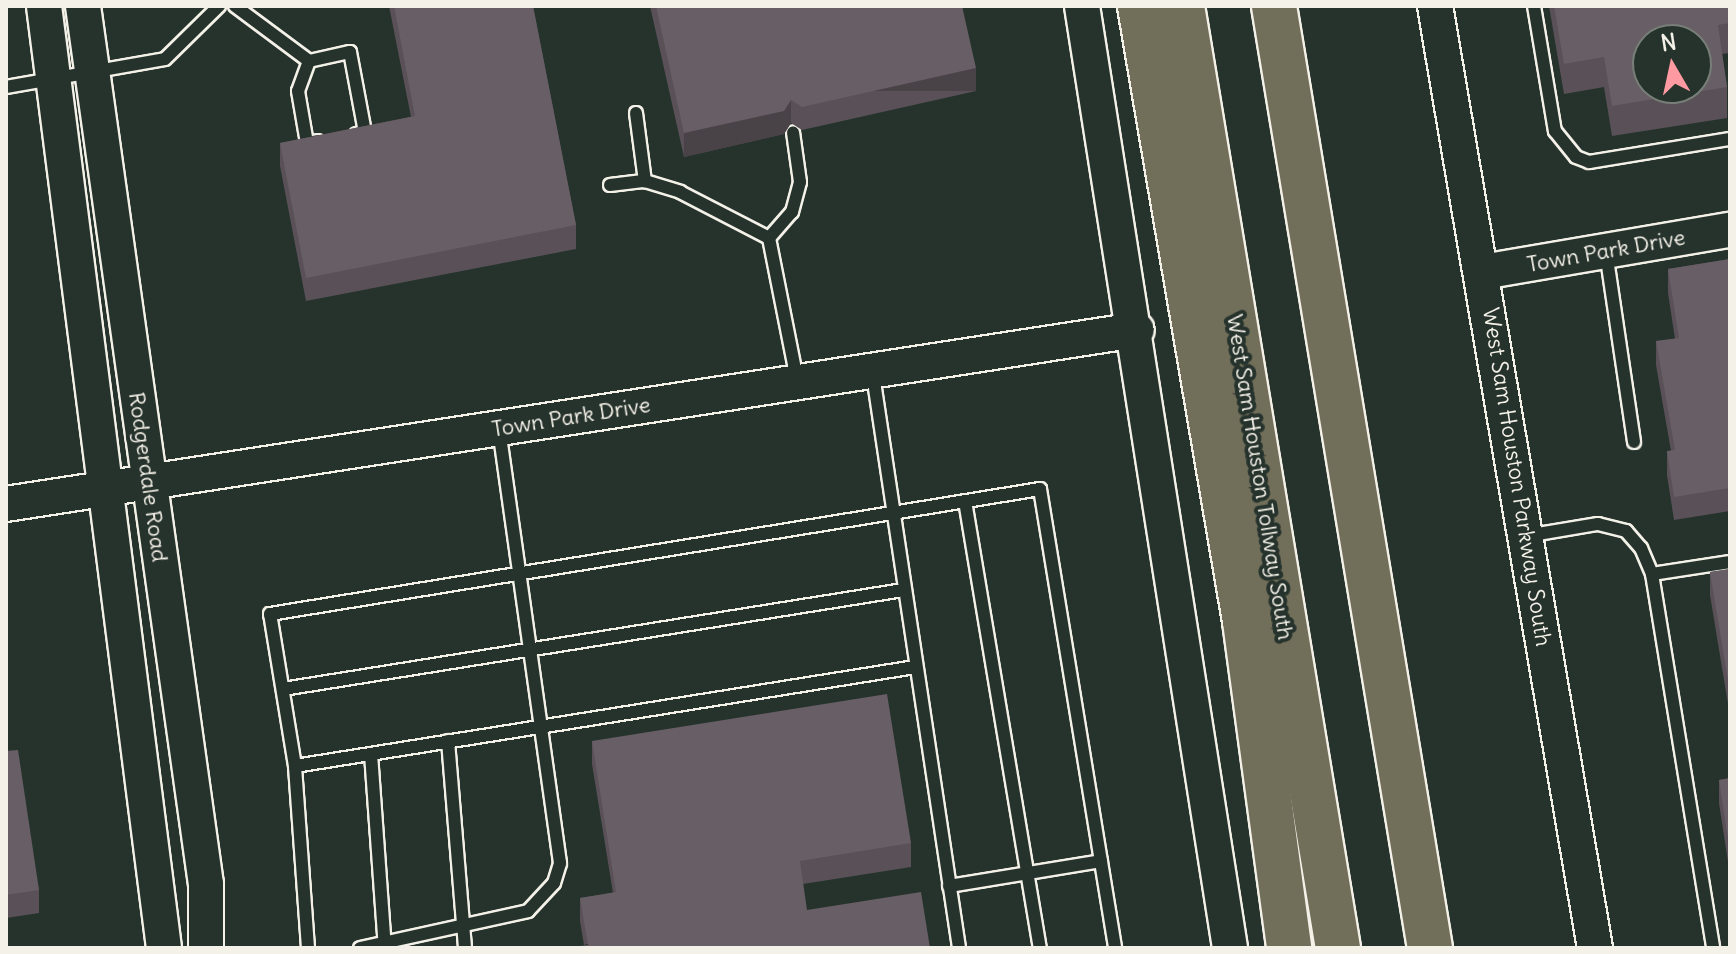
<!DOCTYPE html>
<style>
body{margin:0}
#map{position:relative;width:1736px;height:954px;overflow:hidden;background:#26332d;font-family:Delius,sans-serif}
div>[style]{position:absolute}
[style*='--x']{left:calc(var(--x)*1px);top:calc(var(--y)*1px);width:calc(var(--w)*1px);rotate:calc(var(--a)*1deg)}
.roads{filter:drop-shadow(2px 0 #f4f1e8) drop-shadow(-2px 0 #f4f1e8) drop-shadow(0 2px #f4f1e8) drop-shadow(0 -2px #f4f1e8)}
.lane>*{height:12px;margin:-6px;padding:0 6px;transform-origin:6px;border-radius:6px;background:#26332d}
.secondary>*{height:34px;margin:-17px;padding:0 17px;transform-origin:17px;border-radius:17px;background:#26332d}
.highway>*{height:44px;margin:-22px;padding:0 22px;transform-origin:22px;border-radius:22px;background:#716e59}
.wall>*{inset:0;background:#595157}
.shaded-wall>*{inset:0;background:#494247;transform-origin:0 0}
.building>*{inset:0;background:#685e65}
span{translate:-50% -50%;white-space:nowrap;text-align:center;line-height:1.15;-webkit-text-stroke:8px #26332d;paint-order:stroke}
.street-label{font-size:22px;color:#f4f1e8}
.frame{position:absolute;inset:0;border:8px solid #f4f1e8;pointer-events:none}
.north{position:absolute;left:1632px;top:24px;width:80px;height:80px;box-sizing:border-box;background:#26332d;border:2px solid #787f78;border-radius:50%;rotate:351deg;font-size:22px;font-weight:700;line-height:32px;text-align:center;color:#f4f1e8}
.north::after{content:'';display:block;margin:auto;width:28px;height:36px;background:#ff9aa2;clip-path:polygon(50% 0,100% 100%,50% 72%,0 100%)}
</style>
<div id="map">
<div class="roads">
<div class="lane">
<i style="--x:235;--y:6;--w:92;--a:36.6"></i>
<i style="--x:309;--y:61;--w:42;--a:-12.4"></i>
<i style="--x:350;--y:52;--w:81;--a:79.4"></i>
<i style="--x:365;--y:132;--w:9;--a:167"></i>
<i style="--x:1534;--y:6;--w:127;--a:80.5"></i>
<i style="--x:1555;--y:131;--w:33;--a:51"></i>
<i style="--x:1576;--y:157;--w:14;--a:21"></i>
<i style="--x:1589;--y:162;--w:143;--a:-9.3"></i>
<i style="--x:309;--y:61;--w:32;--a:110"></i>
<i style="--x:298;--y:91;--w:53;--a:80.2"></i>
<i style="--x:307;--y:143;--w:11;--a:-10"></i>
<i style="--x:6;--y:87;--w:161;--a:-10"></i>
<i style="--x:165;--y:59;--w:76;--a:-44.5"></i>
<i style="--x:636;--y:113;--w:69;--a:82.5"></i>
<i style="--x:610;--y:185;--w:35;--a:-7"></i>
<i style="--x:645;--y:181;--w:37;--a:17"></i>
<i style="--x:680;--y:192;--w:100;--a:27.3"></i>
<i style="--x:769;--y:238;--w:145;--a:78.8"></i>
<i style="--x:769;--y:238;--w:35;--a:-49"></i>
<i style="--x:792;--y:212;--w:31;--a:-75"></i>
<i style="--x:800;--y:182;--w:50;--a:-98"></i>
<i style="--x:1606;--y:252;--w:192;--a:81.6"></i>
<i style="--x:873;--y:375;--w:579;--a:81.46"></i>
<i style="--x:965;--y:501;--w:453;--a:80.5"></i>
<i style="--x:1526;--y:536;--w:73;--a:-9.5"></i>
<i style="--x:1598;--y:524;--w:29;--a:14"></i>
<i style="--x:1626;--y:531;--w:23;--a:49"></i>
<i style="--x:1641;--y:548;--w:28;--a:67"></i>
<i style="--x:1652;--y:574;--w:379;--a:80.7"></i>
<i style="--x:1652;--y:574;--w:79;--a:-8.7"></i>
<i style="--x:283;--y:689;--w:628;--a:-9.07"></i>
<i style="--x:448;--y:741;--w:208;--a:85.3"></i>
<i style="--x:371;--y:754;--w:195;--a:85.9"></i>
<i style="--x:295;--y:766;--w:628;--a:-9.07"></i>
<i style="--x:949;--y:886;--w:154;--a:-9.3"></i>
<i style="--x:308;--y:948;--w:182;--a:-94.1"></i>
<i style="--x:295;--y:766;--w:154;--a:-99.3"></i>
<i style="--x:270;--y:614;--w:780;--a:-9.22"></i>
<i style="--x:1040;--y:489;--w:465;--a:80.7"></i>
<i style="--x:360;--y:948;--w:172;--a:-12.4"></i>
<i style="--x:528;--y:911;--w:38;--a:-47"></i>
<i style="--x:554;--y:883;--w:21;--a:-73"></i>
<i style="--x:560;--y:863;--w:436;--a:-98"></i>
</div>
<div class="secondary">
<i style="--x:44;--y:6;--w:950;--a:82.74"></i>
<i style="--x:83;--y:6;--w:887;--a:82.03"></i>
<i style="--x:206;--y:884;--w:64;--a:90"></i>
<i style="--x:1082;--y:6;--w:954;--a:81.07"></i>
<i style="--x:1435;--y:6;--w:955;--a:80.36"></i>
<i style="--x:1483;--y:272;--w:251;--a:-9.7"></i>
<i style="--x:6;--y:504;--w:1144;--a:-8.75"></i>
</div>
<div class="highway">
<i style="--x:1140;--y:6;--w:624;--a:80.31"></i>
<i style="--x:1245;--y:621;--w:330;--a:82.3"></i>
<i style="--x:1182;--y:6;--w:955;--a:80.6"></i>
<i style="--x:1274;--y:6;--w:955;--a:80.6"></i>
</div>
</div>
<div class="wall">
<i style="clip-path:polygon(389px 6px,533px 6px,576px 225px,576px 249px,306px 301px,280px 166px,280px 143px,411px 117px)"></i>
<i style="clip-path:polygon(650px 6px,962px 6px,976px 91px,802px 130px,791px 123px,784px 134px,684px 157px)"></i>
<i style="clip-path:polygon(1549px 6px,1730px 6px,1730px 53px,1722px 54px,1727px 87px,1727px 118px,1612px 136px,1604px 87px,1564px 94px)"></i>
<i style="clip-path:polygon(1730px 259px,1730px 511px,1674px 520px,1667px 475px,1667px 451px,1671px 451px,1656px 365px,1656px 341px,1675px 339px,1668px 293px,1668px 269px)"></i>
<i style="clip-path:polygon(1730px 569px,1730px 716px,1710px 595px,1710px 572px)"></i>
<i style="clip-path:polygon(592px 741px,911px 843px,911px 867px,803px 884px,584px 945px,580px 921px,580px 898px,613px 893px,592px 764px)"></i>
<i style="clip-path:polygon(6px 751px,39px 890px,39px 913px,6px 918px)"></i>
<i style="clip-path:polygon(1730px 778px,1730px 875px,1719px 803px,1719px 780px)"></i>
</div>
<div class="shaded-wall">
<i style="left:976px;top:68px;width:23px;height:178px;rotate:90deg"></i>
<i style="clip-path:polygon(791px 100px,791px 123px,784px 134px,684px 157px,684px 133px)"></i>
</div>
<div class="building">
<i style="clip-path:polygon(394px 6px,533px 6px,576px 225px,306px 278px,280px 143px,415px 116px)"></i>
<i style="clip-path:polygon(656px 6px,962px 6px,976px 68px,802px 107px,791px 100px,784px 111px,684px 133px)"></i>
<i style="clip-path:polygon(evenodd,1554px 6px,1730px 6px,1730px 23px,1718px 25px,1727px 87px,1612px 106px,1604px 57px,1564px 64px,1554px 6px,1648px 40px,1696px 40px,1696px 88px,1648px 88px,1648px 40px)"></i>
<i style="clip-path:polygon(1730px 259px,1730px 488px,1674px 497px,1667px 451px,1675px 450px,1656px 341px,1679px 338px,1668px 269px)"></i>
<i style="clip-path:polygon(1730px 569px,1730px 693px,1710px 572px)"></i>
<i style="clip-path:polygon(887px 694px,911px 843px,800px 861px,807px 910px,921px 892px,930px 948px,566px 948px,588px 945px,580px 898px,616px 892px,592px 741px)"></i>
<i style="clip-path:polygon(18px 750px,39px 890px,6px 895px,6px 751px)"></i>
<i style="clip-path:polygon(1730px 778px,1730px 852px,1719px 780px)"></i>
</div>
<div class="street-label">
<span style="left:1606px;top:251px;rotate:-10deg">Town Park Drive</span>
<span style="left:571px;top:417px;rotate:-9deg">Town Park Drive</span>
<span style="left:148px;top:477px;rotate:82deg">Rodgerdale Road</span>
<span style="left:1260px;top:477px;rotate:81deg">West Sam Houston Tollway South</span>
<span style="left:1517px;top:477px;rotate:81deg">West Sam Houston Parkway South</span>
</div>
<div class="frame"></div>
<div class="north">N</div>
</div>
